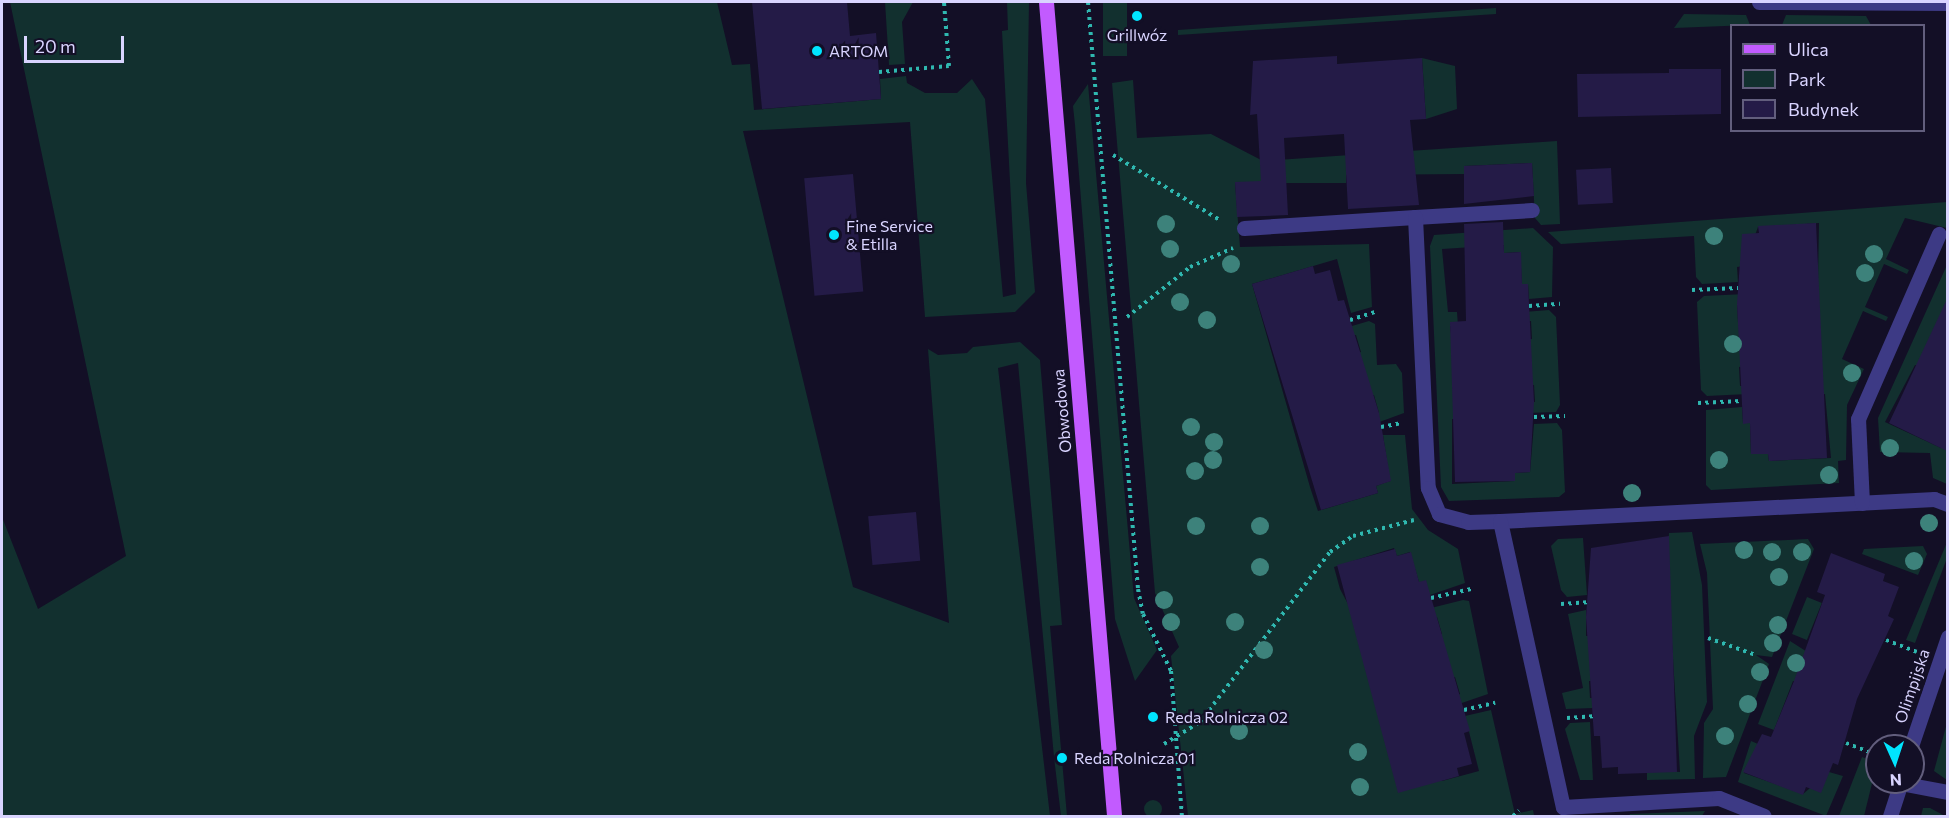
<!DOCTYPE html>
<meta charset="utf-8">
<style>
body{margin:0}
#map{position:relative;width:1949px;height:818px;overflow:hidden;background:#130f26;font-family:Commissioner,sans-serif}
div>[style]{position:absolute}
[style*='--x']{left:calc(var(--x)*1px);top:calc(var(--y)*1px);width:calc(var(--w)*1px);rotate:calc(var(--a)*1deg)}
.green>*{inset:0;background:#12302f;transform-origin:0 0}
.round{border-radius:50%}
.building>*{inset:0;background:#241b47;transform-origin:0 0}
.path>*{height:4px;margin-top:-2px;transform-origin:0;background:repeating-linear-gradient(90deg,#2fb8b0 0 3px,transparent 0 7.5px)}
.minor>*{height:15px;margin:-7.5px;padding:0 7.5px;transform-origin:7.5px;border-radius:7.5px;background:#3d3a85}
.major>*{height:15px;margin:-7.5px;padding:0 7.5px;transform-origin:7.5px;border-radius:7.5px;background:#c25bff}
.trees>*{width:18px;height:18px;margin:-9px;border-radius:50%;background:#3d827b}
.dots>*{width:16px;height:16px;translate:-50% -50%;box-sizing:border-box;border:3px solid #130f26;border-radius:50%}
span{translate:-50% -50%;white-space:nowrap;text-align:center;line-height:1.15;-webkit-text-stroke:4.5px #130f26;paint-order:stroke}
.poi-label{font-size:16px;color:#d9d4ff}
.left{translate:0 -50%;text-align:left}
.street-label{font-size:16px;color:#d9d4ff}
.frame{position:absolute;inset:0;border:3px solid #d9d4ff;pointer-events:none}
.legend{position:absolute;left:1730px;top:24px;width:195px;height:108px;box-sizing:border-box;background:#130f26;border:2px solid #625e7d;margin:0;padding:8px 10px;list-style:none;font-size:18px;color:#d9d4ff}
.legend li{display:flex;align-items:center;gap:12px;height:30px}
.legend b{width:30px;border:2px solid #625e7d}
.north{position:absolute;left:1865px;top:734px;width:60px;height:60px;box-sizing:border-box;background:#130f26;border:2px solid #625e7d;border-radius:50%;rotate:177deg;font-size:16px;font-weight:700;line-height:24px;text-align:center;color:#d9d4ff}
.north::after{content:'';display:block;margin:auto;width:21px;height:27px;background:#00e5ff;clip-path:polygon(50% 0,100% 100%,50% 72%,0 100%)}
.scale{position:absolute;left:24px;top:36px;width:100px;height:27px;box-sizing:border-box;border:3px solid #d9d4ff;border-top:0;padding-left:8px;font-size:18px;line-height:21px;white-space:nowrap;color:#d9d4ff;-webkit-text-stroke:4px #130f26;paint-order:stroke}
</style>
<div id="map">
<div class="green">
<i style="clip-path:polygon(10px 2px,717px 2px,732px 65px,750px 64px,754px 110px,881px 99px,880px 79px,906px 76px,907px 83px,925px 93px,957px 93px,972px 79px,985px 99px,1003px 297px,1016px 294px,1002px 31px,1008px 30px,1007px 2px,1029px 2px,1026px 183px,1035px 292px,1015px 312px,925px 317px,910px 122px,743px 131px,853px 587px,949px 623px,928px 349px,938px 355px,967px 353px,973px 347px,1020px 342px,1040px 360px,1062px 625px,1050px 626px,1067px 816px,1061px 816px,1054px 757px,1018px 363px,998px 368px,1050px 816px,2px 816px,2px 517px,38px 609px,126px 556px)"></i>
<i style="clip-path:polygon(885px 2px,913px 2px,902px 22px,905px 64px,889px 65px)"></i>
<i style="left:1103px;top:2px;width:24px;height:54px"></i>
<i style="clip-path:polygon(1496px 8px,1496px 14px,1178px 35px,1178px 30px)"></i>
<i style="clip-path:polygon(1684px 14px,1746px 15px,1750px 25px,1674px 28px)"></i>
<i style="clip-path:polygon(1786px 15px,1866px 16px,1871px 25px,1782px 25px)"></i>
<i style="clip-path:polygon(1422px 58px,1455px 66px,1457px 109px,1426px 119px)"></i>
<i style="clip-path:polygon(1133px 80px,1137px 138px,1211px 134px,1263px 161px,1557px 141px,1560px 224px,1541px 225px,1535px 218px,1532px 163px,1464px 166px,1464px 174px,1346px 175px,1346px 183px,1235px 183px,1240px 247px,1369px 244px,1372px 307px,1351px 313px,1337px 259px,1252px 284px,1310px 487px,1318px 511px,1378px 493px,1376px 486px,1390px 481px,1383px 435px,1405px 435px,1412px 509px,1428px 530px,1458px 549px,1465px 583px,1430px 595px,1419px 582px,1410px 552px,1397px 556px,1394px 548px,1334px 567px,1340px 589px,1442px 781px,1479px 771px,1465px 716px,1491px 710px,1515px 814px,1533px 810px,1534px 815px,1188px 816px,1171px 656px,1179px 647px,1155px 593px,1112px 83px)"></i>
<i style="clip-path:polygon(1088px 84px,1134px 598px,1157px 650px,1135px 681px,1115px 619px,1075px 125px,1073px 106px)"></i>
<i style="clip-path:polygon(1947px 202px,1947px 228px,1905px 218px,1886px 259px,1909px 270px,1907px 274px,1884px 264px,1865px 307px,1888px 317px,1886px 321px,1863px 311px,1842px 359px,1864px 369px,1847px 405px,1846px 460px,1838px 461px,1839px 483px,1711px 490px,1706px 485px,1706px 410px,1742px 407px,1743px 423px,1750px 423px,1751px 454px,1768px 454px,1769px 461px,1831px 458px,1825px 394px,1816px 394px,1819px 223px,1758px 227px,1744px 266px,1737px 267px,1738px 282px,1702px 284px,1696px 277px,1694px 236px,1561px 244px,1548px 232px)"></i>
<i style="clip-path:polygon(1533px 228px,1553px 247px,1552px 297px,1529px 299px,1528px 284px,1522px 284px,1520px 252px,1504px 253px,1504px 245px,1442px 249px,1448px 312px,1457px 312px,1458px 326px,1450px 326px,1462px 419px,1452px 419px,1452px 484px,1515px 481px,1515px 473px,1530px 472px,1534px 424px,1557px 423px,1562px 430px,1565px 492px,1559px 497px,1449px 501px,1441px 487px,1430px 246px,1434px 235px)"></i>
<i style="clip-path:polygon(1947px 265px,1947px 337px,1933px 330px,1924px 369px,1915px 365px,1885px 422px,1941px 448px,1947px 442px,1947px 484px,1933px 478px,1930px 453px,1880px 452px,1878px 418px)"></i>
<i style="clip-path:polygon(1745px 294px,1737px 304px,1738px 322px,1745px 322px,1746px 366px,1739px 367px,1740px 386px,1748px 386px,1748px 394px,1707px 396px,1701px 390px,1697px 302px,1704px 296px)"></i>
<i style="clip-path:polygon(1549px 310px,1556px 317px,1560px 405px,1556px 412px,1527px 413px,1527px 402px,1535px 402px,1534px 385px,1527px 385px,1525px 340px,1532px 339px,1531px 321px,1524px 321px,1523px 312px)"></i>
<i style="clip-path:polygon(1369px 321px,1375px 324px,1377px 365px,1396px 364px,1402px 373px,1404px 413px,1374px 424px,1379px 413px,1374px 395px,1367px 397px,1354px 354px,1361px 352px,1356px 335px,1349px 337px,1352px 326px)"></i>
<i style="clip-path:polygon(1692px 532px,1702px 585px,1707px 702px,1694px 736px,1695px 779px,1647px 780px,1647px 770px,1680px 772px,1667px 562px,1669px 533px)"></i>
<i style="clip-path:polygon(1583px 538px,1587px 595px,1567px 597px,1561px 590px,1551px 546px,1558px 539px)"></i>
<i style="clip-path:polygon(1808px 539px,1814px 549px,1772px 657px,1756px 655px,1769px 664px,1726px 777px,1703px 778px,1704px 723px,1713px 709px,1707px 573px,1700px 544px)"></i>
<i style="clip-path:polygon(1948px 540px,1947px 558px,1915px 643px,1906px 640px)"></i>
<i style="clip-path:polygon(1923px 546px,1927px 554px,1918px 575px,1862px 554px,1864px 549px)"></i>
<i style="left:1807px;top:597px;width:16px;height:40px;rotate:22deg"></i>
<i style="clip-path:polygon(1463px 600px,1469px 601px,1488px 694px,1456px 705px,1454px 697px,1460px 694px,1455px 677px,1447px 679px,1435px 637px,1442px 634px,1437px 617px,1430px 619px,1427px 609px)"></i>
<i style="clip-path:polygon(1586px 610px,1586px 636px,1595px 636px,1597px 681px,1589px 681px,1590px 698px,1598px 698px,1593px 708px,1566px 709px,1562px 693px,1583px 688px,1568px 614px)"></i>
<i style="clip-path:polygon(1790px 641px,1812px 655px,1802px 683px,1793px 681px,1774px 730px,1758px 724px)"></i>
<i style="clip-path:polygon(1590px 722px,1593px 780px,1580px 780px,1565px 729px,1570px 723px)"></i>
<i style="clip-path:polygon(1947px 723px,1947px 780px,1934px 771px)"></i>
<i style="clip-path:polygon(1751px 741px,1758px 744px,1744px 773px,1803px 794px,1829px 772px,1843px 776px,1826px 816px,1738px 782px)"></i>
<i style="clip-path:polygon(1862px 757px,1877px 763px,1864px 816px,1839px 816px)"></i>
<i class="round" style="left:1144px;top:800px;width:18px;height:18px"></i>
<i style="clip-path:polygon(1923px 808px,1930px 808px,1945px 816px,1921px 816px)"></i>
<i style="clip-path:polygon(1705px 811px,1702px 816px,1629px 816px,1630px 814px)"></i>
</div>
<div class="building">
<i style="clip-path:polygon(752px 2px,847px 2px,850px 36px,876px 33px,881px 99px,762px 109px)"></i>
<i style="clip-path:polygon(1337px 56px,1337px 64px,1422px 58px,1426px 119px,1410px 120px,1419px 205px,1348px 209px,1344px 134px,1284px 138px,1288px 215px,1237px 217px,1235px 182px,1261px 181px,1257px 114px,1250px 115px,1253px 61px)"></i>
<i style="clip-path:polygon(1669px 69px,1721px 69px,1721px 114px,1578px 117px,1577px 74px,1669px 73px)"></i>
<i style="clip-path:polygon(1532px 163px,1534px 196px,1464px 204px,1464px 166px)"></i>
<i style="left:1611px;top:168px;width:35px;height:35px;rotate:87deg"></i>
<i style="left:853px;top:174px;width:118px;height:49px;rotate:85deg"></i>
<i style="clip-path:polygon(1503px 222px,1504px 253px,1521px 252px,1522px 284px,1528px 284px,1534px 402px,1530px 472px,1515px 473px,1515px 481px,1455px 482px,1450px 322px,1466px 321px,1464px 224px)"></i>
<i style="clip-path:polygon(1816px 223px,1827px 458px,1769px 461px,1768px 454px,1751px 454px,1750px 423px,1743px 424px,1737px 304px,1742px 234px,1759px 233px,1758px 226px)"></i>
<i style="clip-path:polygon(1313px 266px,1315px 274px,1330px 270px,1338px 301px,1344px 300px,1379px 413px,1391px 481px,1376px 486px,1378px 493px,1321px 510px,1252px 284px)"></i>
<i style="clip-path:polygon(1947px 299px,1947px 451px,1889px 423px)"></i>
<i style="left:916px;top:512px;width:49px;height:48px;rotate:85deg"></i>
<i style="clip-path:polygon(1669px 536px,1677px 772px,1618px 774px,1618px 767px,1602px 768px,1600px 736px,1594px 736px,1586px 617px,1591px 548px)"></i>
<i style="clip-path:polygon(1395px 549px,1397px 556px,1411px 552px,1419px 582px,1426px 580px,1470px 731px,1464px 733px,1472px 764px,1457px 768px,1459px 776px,1398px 793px,1337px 565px)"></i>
<i style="clip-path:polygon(1831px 553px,1885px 574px,1883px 581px,1899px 587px,1888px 616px,1894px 619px,1857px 699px,1838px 765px,1833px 763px,1821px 793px,1806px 787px,1803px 795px,1743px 772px,1762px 734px,1771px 737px,1794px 681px,1825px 595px,1817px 592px)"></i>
</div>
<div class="path">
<i style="--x:1088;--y:2;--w:589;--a:85.13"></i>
<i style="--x:1138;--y:589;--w:25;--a:79"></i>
<i style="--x:1143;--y:614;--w:64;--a:63.8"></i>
<i style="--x:1171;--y:671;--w:145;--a:85.7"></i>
<i style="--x:879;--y:72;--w:70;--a:-4.9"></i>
<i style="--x:949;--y:66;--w:64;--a:-94.5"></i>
<i style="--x:1113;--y:155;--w:125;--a:31.3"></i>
<i style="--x:1692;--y:290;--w:46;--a:-2.5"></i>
<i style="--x:1529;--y:306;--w:31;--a:-4"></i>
<i style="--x:1127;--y:317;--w:80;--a:-38.4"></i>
<i style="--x:1190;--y:267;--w:47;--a:-23.8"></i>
<i style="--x:1350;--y:320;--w:29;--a:-18"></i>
<i style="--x:1698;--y:403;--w:44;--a:-2.6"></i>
<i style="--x:1534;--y:417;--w:31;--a:-2"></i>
<i style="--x:1381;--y:427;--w:20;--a:-11"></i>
<i style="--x:1431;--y:598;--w:41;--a:-12.7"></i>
<i style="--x:1561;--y:604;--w:26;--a:-4"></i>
<i style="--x:1708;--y:638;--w:51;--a:19.5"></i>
<i style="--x:1886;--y:640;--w:33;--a:21"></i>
<i style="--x:1464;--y:710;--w:32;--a:-13"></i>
<i style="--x:1567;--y:718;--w:26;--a:-4"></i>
<i style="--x:1846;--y:743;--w:33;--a:21"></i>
<i style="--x:1164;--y:744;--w:42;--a:-31.4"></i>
<i style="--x:1200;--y:722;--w:214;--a:-52.6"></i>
<i style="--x:1330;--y:552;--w:28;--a:-35"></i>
<i style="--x:1353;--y:536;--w:63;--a:-14.7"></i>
<i style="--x:1513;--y:816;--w:8;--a:-40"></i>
</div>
<div class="minor">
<i style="--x:1759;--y:2;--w:189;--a:0.3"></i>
<i style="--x:1415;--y:217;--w:117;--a:-3.4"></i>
<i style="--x:1244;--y:228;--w:171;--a:-3.7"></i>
<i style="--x:1415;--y:217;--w:271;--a:87.3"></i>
<i style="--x:1428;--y:488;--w:28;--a:67"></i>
<i style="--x:1439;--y:514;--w:30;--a:15"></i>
<i style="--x:1468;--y:522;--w:32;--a:-2"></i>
<i style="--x:1500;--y:521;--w:435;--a:-2.9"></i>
<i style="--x:1934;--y:499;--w:15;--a:20"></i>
<i style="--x:1862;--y:503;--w:84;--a:-92.7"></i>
<i style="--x:1858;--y:419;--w:202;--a:-66.4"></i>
<i style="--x:1500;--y:521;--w:293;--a:77.6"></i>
<i style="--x:1911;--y:746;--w:115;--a:-71.3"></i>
<i style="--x:1900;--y:783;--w:49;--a:10.6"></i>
<i style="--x:1563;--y:807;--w:156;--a:-3.3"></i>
<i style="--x:1719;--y:798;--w:48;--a:21.8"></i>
<i style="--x:1890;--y:816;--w:36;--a:-72"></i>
</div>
<div class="major">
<i style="--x:1046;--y:2;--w:817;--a:85.22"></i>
</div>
<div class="trees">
<i style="left:1166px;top:224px"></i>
<i style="left:1714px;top:236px"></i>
<i style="left:1170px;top:249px"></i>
<i style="left:1874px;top:254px"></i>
<i style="left:1231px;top:264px"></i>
<i style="left:1865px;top:273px"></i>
<i style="left:1180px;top:302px"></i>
<i style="left:1207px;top:320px"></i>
<i style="left:1733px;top:344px"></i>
<i style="left:1852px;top:373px"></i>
<i style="left:1191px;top:427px"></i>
<i style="left:1214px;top:442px"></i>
<i style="left:1890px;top:448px"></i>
<i style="left:1213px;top:460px"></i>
<i style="left:1719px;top:460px"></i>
<i style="left:1195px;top:471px"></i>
<i style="left:1829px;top:475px"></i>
<i style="left:1632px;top:493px"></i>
<i style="left:1929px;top:523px"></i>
<i style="left:1196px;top:526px"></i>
<i style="left:1260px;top:526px"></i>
<i style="left:1744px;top:550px"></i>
<i style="left:1772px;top:552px"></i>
<i style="left:1802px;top:552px"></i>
<i style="left:1914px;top:561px"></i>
<i style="left:1260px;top:567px"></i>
<i style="left:1779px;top:577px"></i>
<i style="left:1164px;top:600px"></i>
<i style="left:1171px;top:622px"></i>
<i style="left:1235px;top:622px"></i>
<i style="left:1778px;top:625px"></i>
<i style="left:1773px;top:643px"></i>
<i style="left:1264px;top:650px"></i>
<i style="left:1796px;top:663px"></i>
<i style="left:1760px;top:672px"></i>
<i style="left:1748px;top:704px"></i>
<i style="left:1239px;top:731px"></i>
<i style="left:1725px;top:736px"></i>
<i style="left:1358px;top:752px"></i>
<i style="left:1360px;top:787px"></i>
</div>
<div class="dots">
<i style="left:1137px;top:16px;background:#00e5ff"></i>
<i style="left:817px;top:51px;background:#00e5ff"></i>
<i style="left:834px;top:235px;background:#00e5ff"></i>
<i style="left:1153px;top:717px;background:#00e5ff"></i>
<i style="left:1062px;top:758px;background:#00e5ff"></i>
</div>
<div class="poi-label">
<span style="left:1137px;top:35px">Grillwóz</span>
<span class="left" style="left:829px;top:51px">ARTOM</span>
<span class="left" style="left:846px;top:235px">Fine Service<br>&amp; Etilla</span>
<span class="left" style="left:1165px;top:717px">Reda Rolnicza 02</span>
<span class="left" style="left:1074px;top:758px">Reda Rolnicza 01</span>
</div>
<div class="street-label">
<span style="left:1062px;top:411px;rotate:-95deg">Obwodowa</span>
<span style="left:1912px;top:686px;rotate:-71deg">Olimpijska</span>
</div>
<div class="frame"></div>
<ul class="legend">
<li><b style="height:8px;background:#c25bff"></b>Ulica</li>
<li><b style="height:16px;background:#12302f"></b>Park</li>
<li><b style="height:16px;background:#241b47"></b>Budynek</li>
</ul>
<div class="north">N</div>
<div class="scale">20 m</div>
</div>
